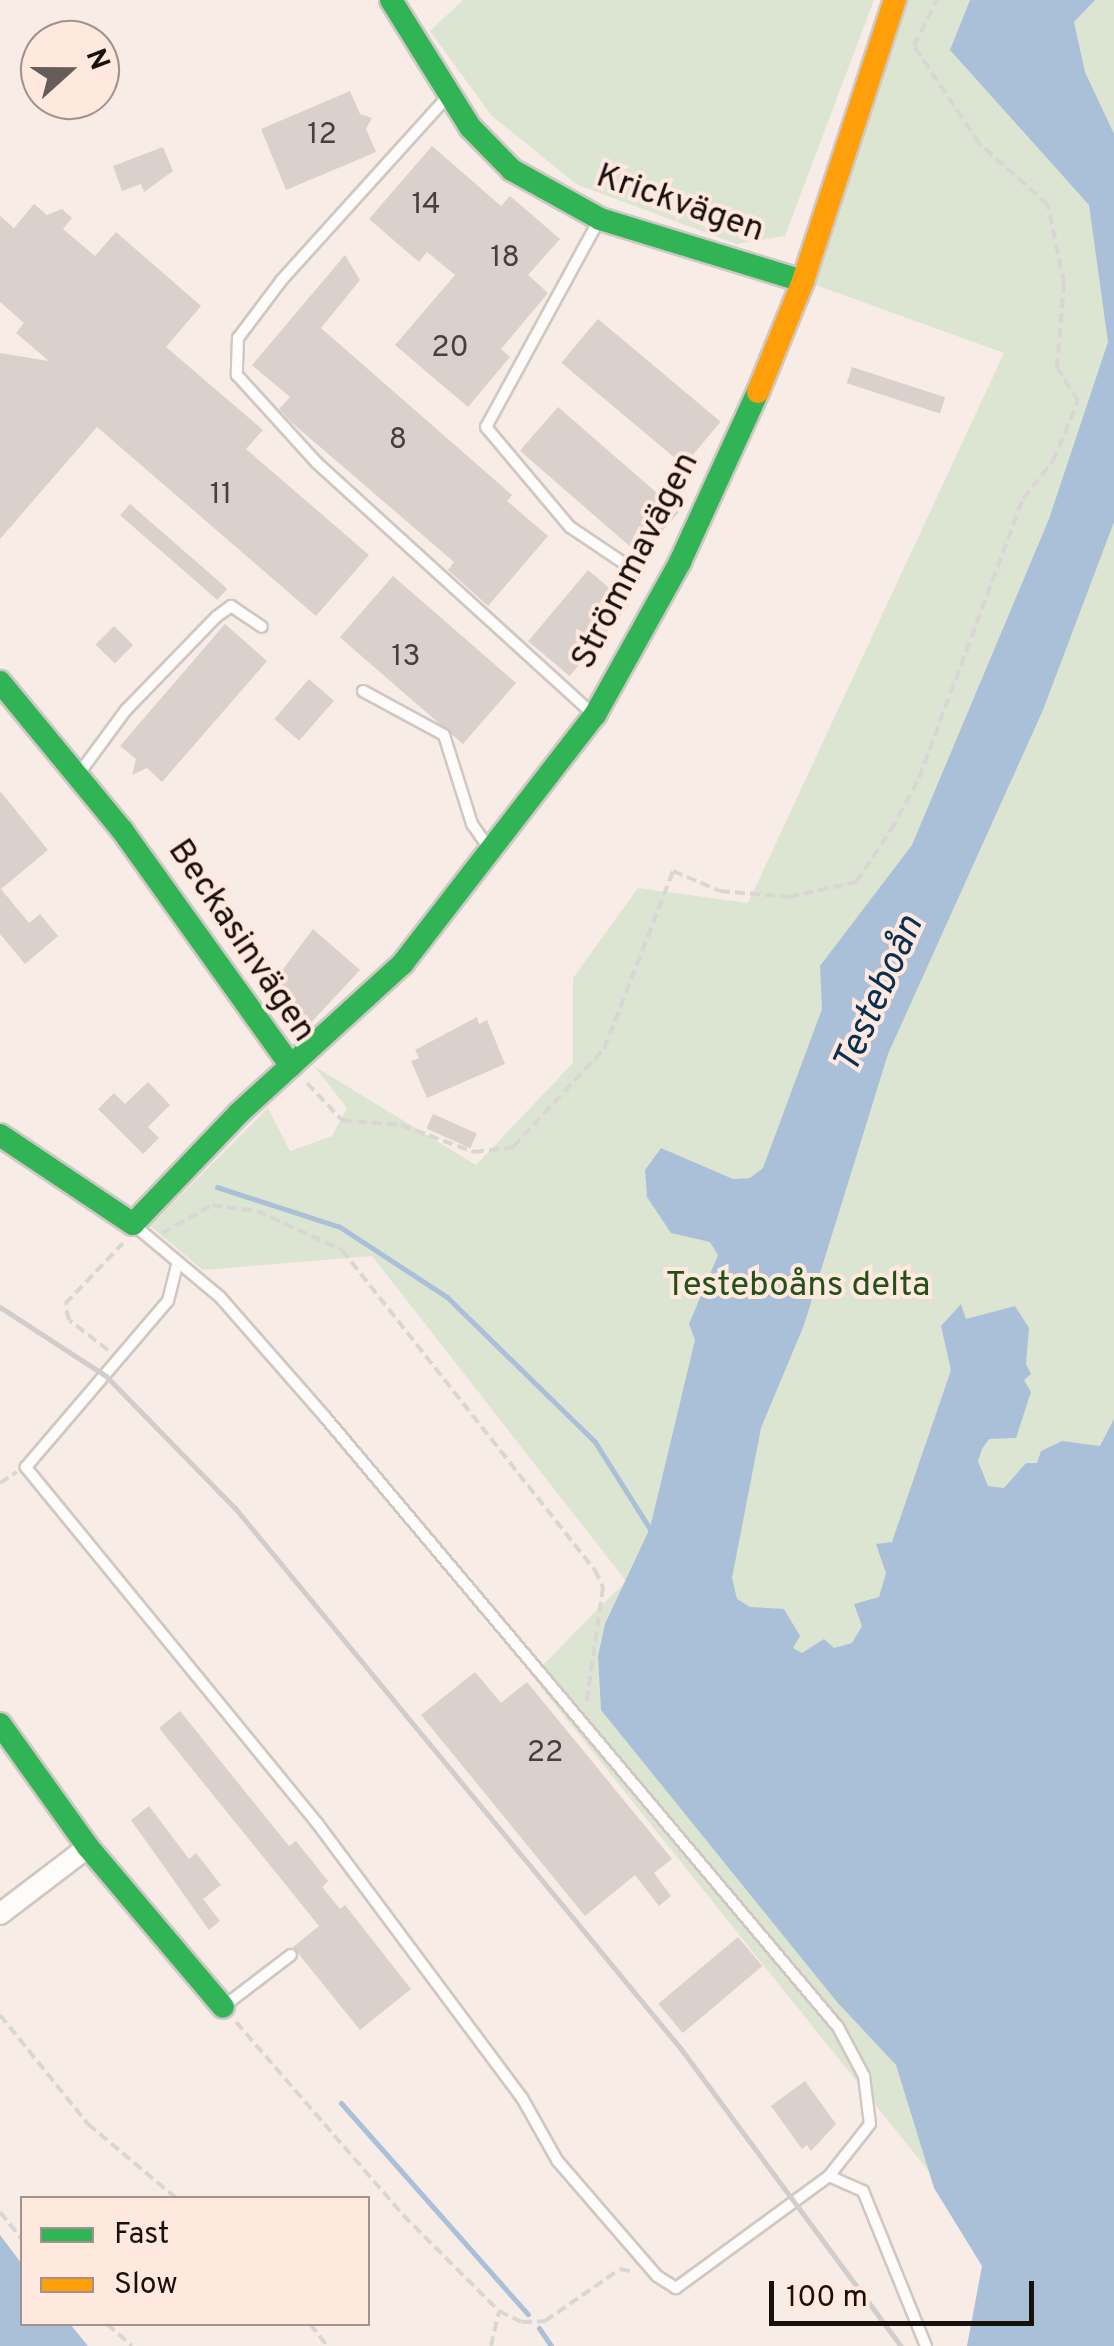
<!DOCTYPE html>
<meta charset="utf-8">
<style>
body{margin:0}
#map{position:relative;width:1114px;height:2346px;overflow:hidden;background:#f8ece6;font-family:Overpass,sans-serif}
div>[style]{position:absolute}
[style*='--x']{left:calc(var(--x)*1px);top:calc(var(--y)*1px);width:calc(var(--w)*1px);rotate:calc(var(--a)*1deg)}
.green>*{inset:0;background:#dce5d1}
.water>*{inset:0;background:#aac0d9}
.stream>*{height:5px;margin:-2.5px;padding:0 2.5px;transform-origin:2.5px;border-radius:2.5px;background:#aac0d9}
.building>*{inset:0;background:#dad0cc;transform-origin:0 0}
.path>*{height:4px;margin-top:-2px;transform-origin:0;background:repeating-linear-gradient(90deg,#d9d6d4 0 10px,transparent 0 15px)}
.roads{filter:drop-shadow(2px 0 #d0c7c3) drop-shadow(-2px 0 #d0c7c3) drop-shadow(0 2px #d0c7c3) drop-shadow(0 -2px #d0c7c3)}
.lane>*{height:10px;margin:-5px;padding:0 5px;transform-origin:5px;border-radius:5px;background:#fefcfb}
.street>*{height:20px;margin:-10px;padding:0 10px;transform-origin:10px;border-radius:10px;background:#fefcfb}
.fast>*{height:22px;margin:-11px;padding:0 11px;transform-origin:11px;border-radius:11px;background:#30b455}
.slow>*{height:22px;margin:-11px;padding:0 11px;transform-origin:11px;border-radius:11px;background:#ff9f0a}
.rail>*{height:5px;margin:-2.5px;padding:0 2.5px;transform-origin:2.5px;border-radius:2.5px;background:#d0cdcc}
span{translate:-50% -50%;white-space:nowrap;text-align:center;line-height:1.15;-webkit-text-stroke:8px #ffe9df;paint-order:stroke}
.number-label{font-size:30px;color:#48403d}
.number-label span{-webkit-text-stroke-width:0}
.street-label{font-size:35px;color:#17100d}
.park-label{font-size:35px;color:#235119}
.water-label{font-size:38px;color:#073055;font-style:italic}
.legend{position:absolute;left:20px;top:2196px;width:350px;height:130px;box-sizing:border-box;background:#ffe9df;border:2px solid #a2928b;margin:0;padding:12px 18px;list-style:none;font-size:30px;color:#17100d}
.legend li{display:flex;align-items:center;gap:20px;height:50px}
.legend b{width:50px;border:2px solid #a2928b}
.north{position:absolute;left:20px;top:20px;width:100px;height:100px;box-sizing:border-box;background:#ffe9df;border:2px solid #a2928b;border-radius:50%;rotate:69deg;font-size:28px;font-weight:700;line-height:40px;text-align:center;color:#17100d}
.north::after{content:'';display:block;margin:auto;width:35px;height:45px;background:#665d59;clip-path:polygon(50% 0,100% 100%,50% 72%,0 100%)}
.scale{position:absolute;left:769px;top:2281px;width:265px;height:45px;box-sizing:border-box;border:5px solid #17100d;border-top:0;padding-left:12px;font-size:30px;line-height:35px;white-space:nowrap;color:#17100d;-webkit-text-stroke:8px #ffe9df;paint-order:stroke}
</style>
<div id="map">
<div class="green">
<i style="clip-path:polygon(463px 0,874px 0,785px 236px,736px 244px,576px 184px,491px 115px,430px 31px)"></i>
<i style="clip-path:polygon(906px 0,1114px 0,1114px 2346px,1047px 2319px,532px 1676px,626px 1581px,372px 1256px,203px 1270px,150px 1226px,268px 1108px,290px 1151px,332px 1136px,347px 1108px,314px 1066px,476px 1165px,573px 1063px,573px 978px,638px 888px,748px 903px,1004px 353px,810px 283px)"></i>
</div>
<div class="water">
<i style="clip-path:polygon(970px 0,1095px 0,1074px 22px,1085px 72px,1114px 134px,1114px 522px,1043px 710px,888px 1054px,804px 1325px,761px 1428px,732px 1578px,737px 1599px,750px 1607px,784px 1609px,800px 1636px,793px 1648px,802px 1653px,824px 1639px,834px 1648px,852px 1643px,862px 1626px,854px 1604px,879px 1597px,886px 1573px,876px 1544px,892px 1542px,951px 1370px,941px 1326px,961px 1304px,966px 1319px,1015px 1306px,1029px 1328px,1026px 1364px,1031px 1374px,1024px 1380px,1031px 1392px,1016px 1438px,989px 1439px,982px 1449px,978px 1461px,988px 1486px,1004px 1488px,1026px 1463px,1037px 1463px,1041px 1451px,1062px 1441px,1100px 1446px,1114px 1419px,1114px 2346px,967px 2346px,982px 2266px,934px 2188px,896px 2065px,837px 2002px,601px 1710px,598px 1656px,605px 1624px,650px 1528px,695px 1340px,689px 1324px,718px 1255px,710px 1242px,671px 1233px,647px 1197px,645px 1170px,661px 1148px,733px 1179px,750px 1178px,763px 1168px,822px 1009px,820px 966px,912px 845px,1049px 519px,1108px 342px,1089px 205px,950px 50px)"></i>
<i style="clip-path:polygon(0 2235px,22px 2264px,22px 2324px,70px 2324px,88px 2346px,0 2346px)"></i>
</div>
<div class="stream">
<i style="--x:217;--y:1187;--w:129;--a:18"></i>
<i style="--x:340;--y:1227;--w:128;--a:33.2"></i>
<i style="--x:447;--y:1297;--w:207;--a:44.4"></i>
<i style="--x:595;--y:1442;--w:103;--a:57.7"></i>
<i style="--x:341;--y:2103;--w:282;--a:48.5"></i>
<i style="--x:539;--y:2328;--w:22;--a:56"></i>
</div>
<div class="building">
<i style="clip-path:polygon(350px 91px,360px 114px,372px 118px,366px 129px,376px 152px,286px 190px,261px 129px)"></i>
<i style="clip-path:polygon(432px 146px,501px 206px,510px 196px,560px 239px,528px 275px,548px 293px,501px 349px,510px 357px,468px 407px,395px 345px,455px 275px,427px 252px,419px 262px,369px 219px)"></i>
<i style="clip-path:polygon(163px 147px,173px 171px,144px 192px,141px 184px,122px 191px,113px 166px)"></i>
<i style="clip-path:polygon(34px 204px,47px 215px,62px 209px,72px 218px,63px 229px,95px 256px,116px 232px,201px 306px,166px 347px,263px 430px,246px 449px,369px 555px,316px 616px,97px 427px,0 539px,0 353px,49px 361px,16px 333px,24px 323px,0 302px,0 216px,14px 228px)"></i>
<i style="clip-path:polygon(345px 255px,360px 280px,321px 328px,512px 495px,507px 501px,548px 536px,488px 606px,448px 570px,454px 562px,291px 422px,279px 409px,290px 397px,252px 365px)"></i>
<i style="left:598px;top:319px;width:160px;height:57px;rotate:40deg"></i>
<i style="left:852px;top:367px;width:98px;height:17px;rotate:18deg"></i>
<i style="left:558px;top:407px;width:160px;height:58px;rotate:41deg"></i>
<i style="left:130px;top:504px;width:129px;height:15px;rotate:41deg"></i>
<i style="left:588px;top:570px;width:54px;height:93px;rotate:40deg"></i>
<i style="left:393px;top:576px;width:163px;height:81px;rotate:41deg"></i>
<i style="clip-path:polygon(225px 624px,267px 661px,162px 782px,147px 768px,132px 775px,136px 759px,120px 746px)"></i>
<i style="left:114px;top:626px;width:27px;height:26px;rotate:45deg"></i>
<i style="left:309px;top:679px;width:33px;height:53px;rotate:41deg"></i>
<i style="clip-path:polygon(0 791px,48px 850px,1px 889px,29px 923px,40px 914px,58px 936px,25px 964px,0 934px)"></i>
<i style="clip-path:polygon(313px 929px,360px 970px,306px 1028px,266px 992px)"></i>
<i style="clip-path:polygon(477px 1017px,479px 1024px,487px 1020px,505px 1064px,427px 1098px,411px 1061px,419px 1058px,415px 1050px)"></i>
<i style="clip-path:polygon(148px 1082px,170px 1105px,148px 1127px,159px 1138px,143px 1154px,98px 1109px,114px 1093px,125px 1104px)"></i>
<i style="left:433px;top:1114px;width:48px;height:16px;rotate:24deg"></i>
<i style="clip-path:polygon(475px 1672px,501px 1703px,527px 1682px,672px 1859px,654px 1873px,671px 1896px,659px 1906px,635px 1875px,585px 1916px,421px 1715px)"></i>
<i style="clip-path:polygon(180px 1711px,289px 1846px,296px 1841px,328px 1881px,322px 1887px,340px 1909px,345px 1905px,411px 1989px,360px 2030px,293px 1947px,319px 1926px,159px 1728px)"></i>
<i style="clip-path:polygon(149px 1806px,189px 1859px,196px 1853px,221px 1885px,203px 1899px,220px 1921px,209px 1930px,131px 1820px)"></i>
<i style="left:738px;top:1937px;width:38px;height:104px;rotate:50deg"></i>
<i style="clip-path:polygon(805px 2081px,836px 2124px,811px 2151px,807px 2145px,802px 2149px,771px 2106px)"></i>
</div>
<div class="path">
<i style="--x:307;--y:1083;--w:51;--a:46.6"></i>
<i style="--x:342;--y:1120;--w:59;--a:4.8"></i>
<i style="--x:401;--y:1125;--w:78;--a:20.3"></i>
<i style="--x:474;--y:1152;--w:39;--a:-7"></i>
<i style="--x:513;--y:1147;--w:134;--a:-47.1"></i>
<i style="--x:604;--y:1049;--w:191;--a:-68.8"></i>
<i style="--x:673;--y:871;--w:51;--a:23.1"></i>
<i style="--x:720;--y:891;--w:69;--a:5"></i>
<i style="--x:789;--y:897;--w:69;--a:-12.6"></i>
<i style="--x:856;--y:882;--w:63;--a:-56.1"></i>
<i style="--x:891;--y:830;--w:59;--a:-61.7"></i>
<i style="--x:919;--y:778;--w:298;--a:-69.6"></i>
<i style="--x:1023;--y:499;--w:48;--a:-51.7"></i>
<i style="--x:1053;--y:461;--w:65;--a:-67.4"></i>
<i style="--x:1078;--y:401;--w:39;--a:-122"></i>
<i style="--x:1057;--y:368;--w:85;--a:-85.3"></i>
<i style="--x:1064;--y:283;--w:80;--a:-101.6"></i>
<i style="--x:1048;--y:205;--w:93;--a:-138.1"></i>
<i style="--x:979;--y:143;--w:117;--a:-123.8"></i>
<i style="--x:914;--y:46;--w:51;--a:-63.4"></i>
<i style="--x:162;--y:1233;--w:57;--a:-29.2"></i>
<i style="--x:212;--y:1205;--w:45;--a:7.6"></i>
<i style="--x:257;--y:1211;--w:94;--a:24.6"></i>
<i style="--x:342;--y:1250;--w:408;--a:51.7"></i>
<i style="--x:595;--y:1570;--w:19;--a:65"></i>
<i style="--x:603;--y:1587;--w:121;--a:98.1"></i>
<i style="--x:108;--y:1350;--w:49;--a:-142.4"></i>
<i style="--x:69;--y:1320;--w:16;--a:-104"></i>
<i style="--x:65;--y:1304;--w:84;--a:-46.4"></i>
<i style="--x:0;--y:1483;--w:20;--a:-33"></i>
<i style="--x:0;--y:2015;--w:140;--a:51.1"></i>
<i style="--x:88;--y:2124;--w:115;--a:40.1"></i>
<i style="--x:236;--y:2022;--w:255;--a:49.1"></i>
<i style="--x:403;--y:2215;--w:136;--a:45"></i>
<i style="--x:499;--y:2311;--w:25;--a:26"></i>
<i style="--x:522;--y:2322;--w:23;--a:-2"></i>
<i style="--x:545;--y:2321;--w:91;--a:-34.7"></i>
<i style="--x:620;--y:2269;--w:14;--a:12"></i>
<i style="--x:0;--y:2212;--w:35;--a:51"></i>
<i style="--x:107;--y:2324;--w:33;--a:41"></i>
<i style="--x:310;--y:2324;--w:28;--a:52"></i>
<i style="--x:491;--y:2346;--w:35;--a:-77"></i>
</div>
<div class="roads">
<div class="lane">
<i style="--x:448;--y:96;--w:249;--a:132.1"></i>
<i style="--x:281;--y:281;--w:71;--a:127"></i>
<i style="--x:238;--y:338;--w:37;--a:92"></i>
<i style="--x:237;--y:375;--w:119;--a:47.7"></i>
<i style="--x:317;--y:463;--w:372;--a:42.3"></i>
<i style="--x:599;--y:220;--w:236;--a:118.6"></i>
<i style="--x:486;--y:427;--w:131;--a:50"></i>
<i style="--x:570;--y:527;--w:66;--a:33.9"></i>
<i style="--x:363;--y:691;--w:92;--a:28.5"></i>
<i style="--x:444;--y:735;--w:93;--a:72.5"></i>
<i style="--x:472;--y:824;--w:35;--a:55"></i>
<i style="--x:78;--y:775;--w:81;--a:-53.6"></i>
<i style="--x:126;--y:710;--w:129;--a:-45.9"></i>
<i style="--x:216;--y:617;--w:19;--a:-36"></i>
<i style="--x:231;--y:606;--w:37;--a:34"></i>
<i style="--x:134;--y:1225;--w:112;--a:39.9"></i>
<i style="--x:220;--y:1297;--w:159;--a:48.8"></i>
<i style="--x:325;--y:1417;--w:797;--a:49.94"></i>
<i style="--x:838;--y:2027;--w:55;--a:62"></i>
<i style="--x:864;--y:2076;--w:48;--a:82.9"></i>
<i style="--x:870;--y:2124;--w:66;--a:128.3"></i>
<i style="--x:829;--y:2176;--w:190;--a:143.8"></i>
<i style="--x:676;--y:2288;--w:22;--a:-148"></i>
<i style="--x:657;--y:2276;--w:153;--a:-130.8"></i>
<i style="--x:557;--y:2160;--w:71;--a:-119.4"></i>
<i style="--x:522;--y:2098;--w:343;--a:-126.7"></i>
<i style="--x:317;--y:1823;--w:460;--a:-129.3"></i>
<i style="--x:26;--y:1467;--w:218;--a:-49.5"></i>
<i style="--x:168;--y:1301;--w:38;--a:-76"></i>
<i style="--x:224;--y:2006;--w:84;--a:-37.3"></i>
<i style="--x:829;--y:2176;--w:37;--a:24"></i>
<i style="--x:863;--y:2191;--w:167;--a:67.9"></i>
</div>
<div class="street">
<i style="--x:0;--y:1914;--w:111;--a:-37.3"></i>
</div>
<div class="fast">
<i style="--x:391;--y:0;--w:150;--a:58.1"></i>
<i style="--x:470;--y:127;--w:60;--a:45.7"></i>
<i style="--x:512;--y:170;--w:101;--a:29.1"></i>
<i style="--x:600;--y:219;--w:212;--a:17"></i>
<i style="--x:0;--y:682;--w:192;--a:50.5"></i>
<i style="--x:122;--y:830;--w:290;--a:54.4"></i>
<i style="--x:0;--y:1135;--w:160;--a:33.8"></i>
<i style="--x:133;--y:1224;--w:153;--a:-46.3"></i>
<i style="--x:239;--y:1113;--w:222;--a:-42.4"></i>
<i style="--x:403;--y:963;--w:314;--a:-52.3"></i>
<i style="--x:595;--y:715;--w:175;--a:-60.9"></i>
<i style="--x:680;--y:562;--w:187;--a:-65.4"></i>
<i style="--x:0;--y:1724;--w:151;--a:54.4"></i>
<i style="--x:88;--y:1847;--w:209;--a:49.8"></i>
</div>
<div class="slow">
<i style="--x:758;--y:392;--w:120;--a:-67.9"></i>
<i style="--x:803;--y:281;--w:296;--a:-71.9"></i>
</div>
</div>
<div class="rail">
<i style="--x:0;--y:1307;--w:126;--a:33.1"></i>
<i style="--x:106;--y:1376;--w:185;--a:45.7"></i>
<i style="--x:235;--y:1508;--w:701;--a:50.5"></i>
<i style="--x:681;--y:2049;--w:370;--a:53.5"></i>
</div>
<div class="number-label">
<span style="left:322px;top:136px">12</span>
<span style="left:426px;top:206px">14</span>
<span style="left:505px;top:259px">18</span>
<span style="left:450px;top:349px">20</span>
<span style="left:398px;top:441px">8</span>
<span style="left:221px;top:496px">11</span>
<span style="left:406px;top:658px">13</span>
<span style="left:545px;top:1754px">22</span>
</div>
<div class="street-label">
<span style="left:680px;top:204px;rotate:19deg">Krickvägen</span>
<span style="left:636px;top:561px;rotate:-63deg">Strömmavägen</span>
<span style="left:241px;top:941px;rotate:56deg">Beckasinvägen</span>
</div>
<div class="park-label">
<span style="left:798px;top:1286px">Testeboåns delta</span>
</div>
<div class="water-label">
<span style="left:880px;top:995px;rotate:-66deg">Testeboån</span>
</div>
<ul class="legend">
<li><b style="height:12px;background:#30b455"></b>Fast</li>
<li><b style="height:12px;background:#ff9f0a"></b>Slow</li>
</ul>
<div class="north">N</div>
<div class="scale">100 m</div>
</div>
